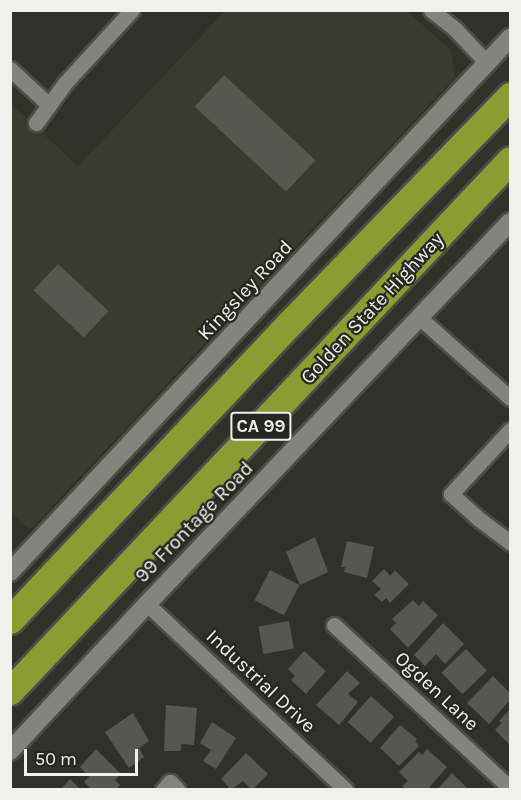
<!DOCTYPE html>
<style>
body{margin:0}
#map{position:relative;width:521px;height:800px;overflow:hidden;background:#30322a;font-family:Karla,sans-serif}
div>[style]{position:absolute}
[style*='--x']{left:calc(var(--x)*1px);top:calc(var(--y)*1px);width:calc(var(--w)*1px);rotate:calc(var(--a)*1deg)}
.built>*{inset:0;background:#383b2d}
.building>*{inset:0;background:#56584f;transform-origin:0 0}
.roads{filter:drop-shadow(2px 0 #4c4e47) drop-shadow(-2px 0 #4c4e47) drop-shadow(0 2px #4c4e47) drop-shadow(0 -2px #4c4e47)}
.minor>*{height:15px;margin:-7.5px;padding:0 7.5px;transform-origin:7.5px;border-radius:7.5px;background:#83857c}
.tertiary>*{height:18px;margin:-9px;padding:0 9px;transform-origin:9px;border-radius:9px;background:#83857c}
.motorway>*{height:27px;margin:-13.5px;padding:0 13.5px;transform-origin:13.5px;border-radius:13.5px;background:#8b9d32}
span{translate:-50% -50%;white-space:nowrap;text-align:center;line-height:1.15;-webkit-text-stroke:4.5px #262820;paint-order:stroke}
.shield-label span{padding:2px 4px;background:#262820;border:2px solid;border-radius:4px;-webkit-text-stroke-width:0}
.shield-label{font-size:18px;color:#f0f1ec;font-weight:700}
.street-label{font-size:20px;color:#f0f1ec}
.frame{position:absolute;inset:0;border:12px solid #f0f1ec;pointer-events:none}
.scale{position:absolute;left:24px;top:749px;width:114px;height:27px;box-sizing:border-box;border:3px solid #f0f1ec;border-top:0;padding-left:8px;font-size:18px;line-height:21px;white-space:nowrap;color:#f0f1ec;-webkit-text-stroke:4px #262820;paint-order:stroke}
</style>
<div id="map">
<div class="built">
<i style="clip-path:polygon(225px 11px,407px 11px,451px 50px,455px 77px,30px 530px,10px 512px,10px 103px,78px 166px)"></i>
</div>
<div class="building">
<i style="left:224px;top:75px;width:125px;height:43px;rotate:43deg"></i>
<i style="left:58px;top:264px;width:69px;height:36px;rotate:43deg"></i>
<i style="clip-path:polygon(315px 537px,328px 572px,300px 585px,286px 552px)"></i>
<i style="clip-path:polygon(347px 541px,374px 547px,367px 578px,344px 572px,345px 567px,341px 567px)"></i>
<i style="clip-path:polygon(384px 569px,390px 576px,395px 570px,409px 584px,390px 603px,386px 598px,382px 602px,374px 595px,381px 589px,372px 581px)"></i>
<i style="left:270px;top:570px;width:33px;height:34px;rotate:27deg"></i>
<i style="clip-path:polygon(413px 600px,419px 606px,423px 601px,438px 615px,408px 648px,390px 629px,396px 623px,392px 619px)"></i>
<i style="left:289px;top:621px;width:28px;height:31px;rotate:80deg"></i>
<i style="clip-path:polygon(443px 623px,464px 644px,445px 664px,436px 654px,425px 666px,414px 655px)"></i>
<i style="left:466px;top:649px;width:30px;height:34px;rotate:46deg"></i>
<i style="clip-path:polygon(304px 651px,326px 671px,306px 694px,291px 680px,295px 676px,288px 669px)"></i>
<i style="clip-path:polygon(347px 671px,360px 683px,348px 694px,358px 702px,339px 725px,316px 705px)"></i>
<i style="clip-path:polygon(493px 676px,510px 693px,510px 700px,489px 724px,467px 703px)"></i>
<i style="left:371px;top:696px;width:31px;height:35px;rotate:42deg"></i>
<i style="clip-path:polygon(166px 705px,197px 708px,194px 745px,181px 744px,181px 751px,164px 751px)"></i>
<i style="clip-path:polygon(510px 709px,510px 745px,495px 730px,502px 723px,499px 721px)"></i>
<i style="clip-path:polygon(133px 713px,149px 741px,139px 748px,144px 757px,129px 768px,105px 732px)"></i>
<i style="clip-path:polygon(212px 722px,236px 738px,216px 769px,203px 761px,211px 750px,200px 743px)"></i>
<i style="clip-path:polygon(400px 725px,417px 739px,415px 741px,419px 746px,399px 766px,380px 748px)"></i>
<i style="clip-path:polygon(96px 749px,121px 774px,115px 780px,120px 785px,116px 790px,92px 790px,84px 782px,89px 777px,80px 767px)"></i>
<i style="clip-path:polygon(427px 749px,447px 767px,427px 790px,406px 790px,402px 786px,408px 781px,399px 772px,419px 752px,422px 755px)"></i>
<i style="clip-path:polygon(246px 753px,268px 774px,252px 790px,243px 781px,231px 790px,221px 779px)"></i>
<i style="clip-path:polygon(452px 773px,469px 790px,437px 790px)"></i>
<i style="clip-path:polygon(70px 779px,81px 790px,60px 790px)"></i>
</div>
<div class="roads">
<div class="minor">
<i style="--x:431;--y:10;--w:31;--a:38"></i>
<i style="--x:455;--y:29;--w:47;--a:46.7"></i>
<i style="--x:10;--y:69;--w:53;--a:42.7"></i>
<i style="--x:36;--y:123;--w:49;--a:-54.1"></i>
<i style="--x:65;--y:83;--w:99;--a:-47.5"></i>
<i style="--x:421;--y:319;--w:119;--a:41.6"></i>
<i style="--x:510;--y:430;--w:87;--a:132.7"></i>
<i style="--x:451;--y:494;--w:38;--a:42"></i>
<i style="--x:479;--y:519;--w:39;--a:37"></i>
<i style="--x:147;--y:604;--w:272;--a:43.1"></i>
<i style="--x:334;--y:625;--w:240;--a:42.8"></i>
<i style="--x:163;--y:790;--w:11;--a:-49"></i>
<i style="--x:170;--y:782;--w:11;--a:45"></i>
</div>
<div class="tertiary">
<i style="--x:10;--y:572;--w:732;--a:-46.88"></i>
<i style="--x:10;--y:751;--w:201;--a:-47"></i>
<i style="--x:147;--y:604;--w:527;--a:-46.46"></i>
</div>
<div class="motorway">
<i style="--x:10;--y:620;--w:408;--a:-46.7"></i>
<i style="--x:290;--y:323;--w:316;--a:-45.9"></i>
<i style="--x:10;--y:691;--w:729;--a:-46.72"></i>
</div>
</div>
<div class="shield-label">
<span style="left:261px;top:426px">CA 99</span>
</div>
<div class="street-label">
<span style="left:245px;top:290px;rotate:-47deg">Kingsley Road</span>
<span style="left:372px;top:308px;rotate:-47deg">Golden State Highway</span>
<span style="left:194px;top:522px;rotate:-46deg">99 Frontage Road</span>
<span style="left:261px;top:681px;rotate:43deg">Industrial Drive</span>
<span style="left:437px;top:691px;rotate:43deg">Ogden Lane</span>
</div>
<div class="frame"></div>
<div class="scale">50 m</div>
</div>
